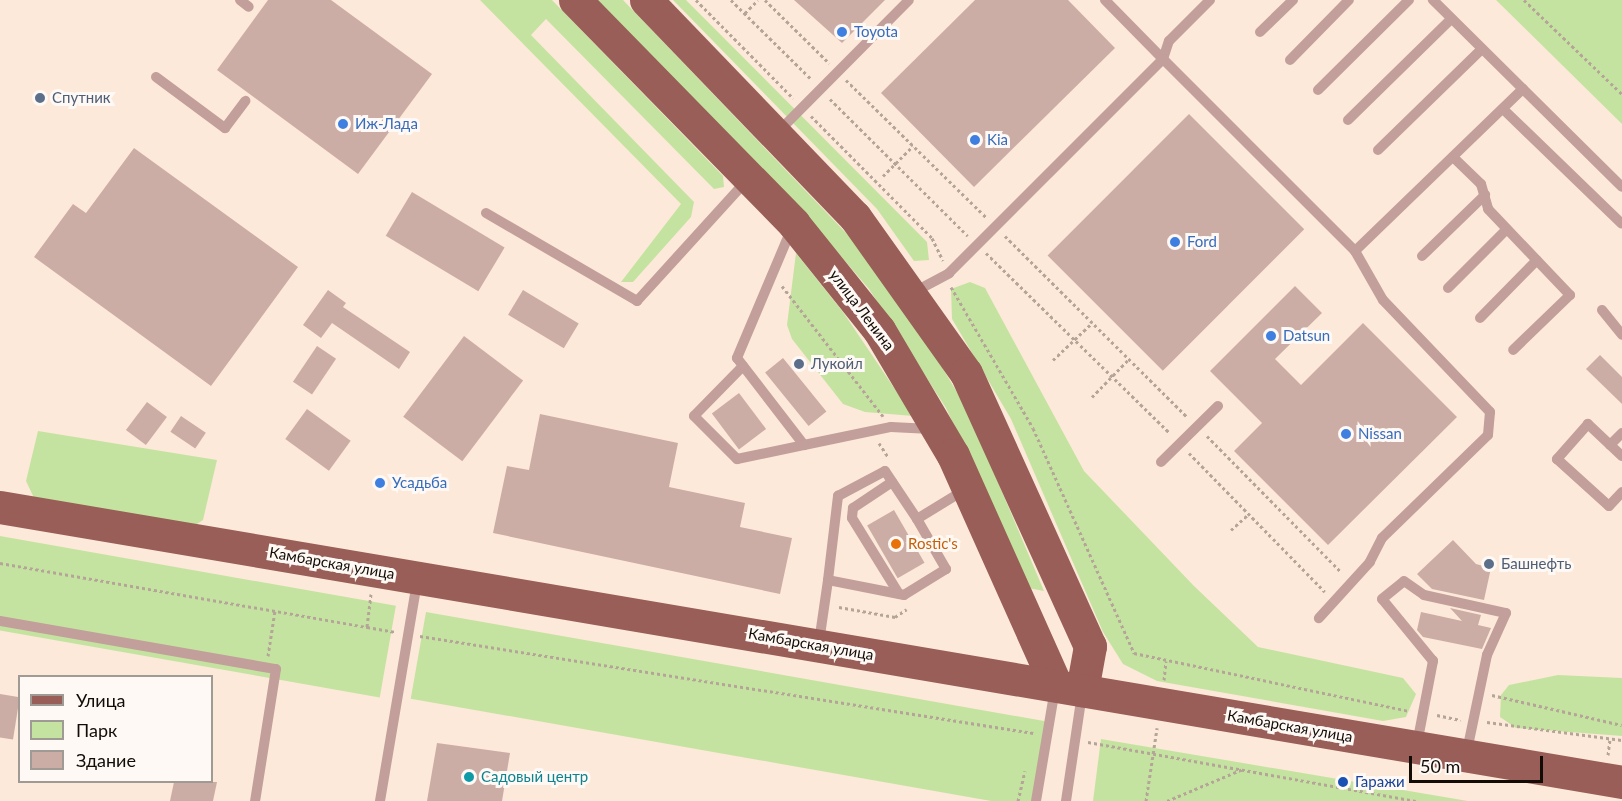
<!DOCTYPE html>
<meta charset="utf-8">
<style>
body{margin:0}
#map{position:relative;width:1622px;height:801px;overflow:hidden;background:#fde9d9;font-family:Lato,sans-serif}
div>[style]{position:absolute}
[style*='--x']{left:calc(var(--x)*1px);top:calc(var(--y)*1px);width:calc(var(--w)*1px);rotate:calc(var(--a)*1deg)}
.green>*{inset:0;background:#c5e3a0;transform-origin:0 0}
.building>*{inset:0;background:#ccada6;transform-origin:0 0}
.path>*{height:3px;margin-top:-1.5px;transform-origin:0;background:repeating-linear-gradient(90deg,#b5a598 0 3px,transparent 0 6px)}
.lane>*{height:10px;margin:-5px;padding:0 5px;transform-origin:5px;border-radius:5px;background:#c29f9b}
.primary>*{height:33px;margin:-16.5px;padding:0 16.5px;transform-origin:16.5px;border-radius:16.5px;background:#995e57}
.dots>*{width:16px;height:16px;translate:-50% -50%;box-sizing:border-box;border:3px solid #fef9f5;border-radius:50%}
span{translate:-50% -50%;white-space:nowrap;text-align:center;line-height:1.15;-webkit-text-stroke:6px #fef9f5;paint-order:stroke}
.shop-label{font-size:15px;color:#366cbe}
.left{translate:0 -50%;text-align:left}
.service-label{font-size:15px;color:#4e5e75}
.street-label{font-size:15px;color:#130c06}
.food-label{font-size:15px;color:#c56008}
.culture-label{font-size:15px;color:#0d838f}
.transit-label{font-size:15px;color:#164399}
.legend{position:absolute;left:18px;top:675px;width:195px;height:108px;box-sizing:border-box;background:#fef9f5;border:2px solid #a09a95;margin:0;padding:8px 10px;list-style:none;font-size:18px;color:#130c06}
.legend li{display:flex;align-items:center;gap:12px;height:30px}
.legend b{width:30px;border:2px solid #a09a95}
.scale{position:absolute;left:1409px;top:756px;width:134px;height:27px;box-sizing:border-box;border:3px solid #130c06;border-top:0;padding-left:8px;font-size:18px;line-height:21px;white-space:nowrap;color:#130c06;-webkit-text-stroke:4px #fef9f5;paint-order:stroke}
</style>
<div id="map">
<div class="green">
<i style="clip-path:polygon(480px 0,552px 0,723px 176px,724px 187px,714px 189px,546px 19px,531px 35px,694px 202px,691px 217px,633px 282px,621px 282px,681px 204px)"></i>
<i style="clip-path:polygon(597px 0,623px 0,848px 235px,933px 352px,967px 409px,1044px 591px,1028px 588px,946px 408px,869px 289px,797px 205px)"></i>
<i style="clip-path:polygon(673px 0,686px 0,927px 242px,929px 260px,914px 261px,877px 209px)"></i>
<i style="clip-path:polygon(1496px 0,1622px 0,1622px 124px)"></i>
<i style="clip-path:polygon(796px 253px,843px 312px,913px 416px,865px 412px,843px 404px,792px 339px,787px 325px)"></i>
<i style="clip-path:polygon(970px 282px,985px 288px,1084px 471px,1194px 586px,1258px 647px,1403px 678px,1416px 694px,1406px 717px,1383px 721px,1157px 681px,1123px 664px,1103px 632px,1011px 419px,952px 319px,951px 289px)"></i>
<i style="clip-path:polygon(38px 431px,217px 460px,203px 520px,191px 528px,35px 500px,26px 481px)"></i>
<i style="left:0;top:536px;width:402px;height:93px;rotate:10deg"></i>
<i style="left:426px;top:612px;width:629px;height:88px;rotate:10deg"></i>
<i style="clip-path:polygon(1558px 675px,1622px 678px,1622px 736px,1516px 728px,1500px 717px,1501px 695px,1509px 685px)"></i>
<i style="clip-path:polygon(1101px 739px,1468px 801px,1093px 801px)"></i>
</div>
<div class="building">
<i style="clip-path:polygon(268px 0,331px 0,432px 74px,358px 174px,217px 70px)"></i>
<i style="clip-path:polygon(794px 0,885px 0,842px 43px)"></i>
<i style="clip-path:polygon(975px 0,1068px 0,1115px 48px,974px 187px,881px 93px)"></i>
<i style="left:1189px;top:114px;width:163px;height:200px;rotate:45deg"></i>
<i style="clip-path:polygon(134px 148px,298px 267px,211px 386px,34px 257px,73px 204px,86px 213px)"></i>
<i style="left:412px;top:192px;width:108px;height:51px;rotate:31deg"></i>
<i style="clip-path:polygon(1295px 286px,1322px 313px,1275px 359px,1301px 385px,1363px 323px,1457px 417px,1328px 545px,1234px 451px,1262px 423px,1210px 371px)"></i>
<i style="clip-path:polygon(328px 290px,346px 303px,343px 307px,410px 352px,399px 369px,332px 323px,321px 338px,303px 325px)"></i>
<i style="left:523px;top:290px;width:65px;height:29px;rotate:31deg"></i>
<i style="left:464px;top:336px;width:74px;height:101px;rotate:37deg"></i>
<i style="left:317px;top:346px;width:23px;height:43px;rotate:34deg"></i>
<i style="clip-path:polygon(1600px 355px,1622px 377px,1622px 404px,1586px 369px)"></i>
<i style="left:783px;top:358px;width:69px;height:23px;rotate:51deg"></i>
<i style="left:739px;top:393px;width:45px;height:34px;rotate:53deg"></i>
<i style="left:147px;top:402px;width:25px;height:35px;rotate:37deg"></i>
<i style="left:307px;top:409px;width:54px;height:37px;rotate:36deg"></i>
<i style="clip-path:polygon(540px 414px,678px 443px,669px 487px,745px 503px,740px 527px,792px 538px,780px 594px,493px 533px,507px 466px,529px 470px)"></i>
<i style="left:181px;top:416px;width:30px;height:19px;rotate:34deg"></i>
<i style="left:894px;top:510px;width:61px;height:31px;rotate:60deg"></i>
<i style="clip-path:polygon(1453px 540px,1476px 564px,1491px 568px,1484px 600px,1432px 589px,1417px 574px)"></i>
<i style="clip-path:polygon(1450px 608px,1481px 615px,1478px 625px,1491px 628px,1482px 649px,1423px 637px,1417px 630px,1421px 612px,1462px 621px)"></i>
<i style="left:0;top:694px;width:20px;height:43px;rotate:9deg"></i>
<i style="clip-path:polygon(437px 743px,510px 753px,502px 801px,427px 801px)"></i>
<i style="clip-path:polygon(174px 782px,217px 782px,213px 801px,170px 801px)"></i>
</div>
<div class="path">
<i style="--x:696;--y:0;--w:138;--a:45.3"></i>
<i style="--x:731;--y:0;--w:112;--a:44.6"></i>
<i style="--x:765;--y:0;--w:90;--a:44.5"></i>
<i style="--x:1524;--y:0;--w:136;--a:43.8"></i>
<i style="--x:745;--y:13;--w:18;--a:-45"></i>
<i style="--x:846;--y:80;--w:197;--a:44.4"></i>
<i style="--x:830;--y:99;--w:194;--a:44.8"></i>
<i style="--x:811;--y:116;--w:172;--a:45.2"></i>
<i style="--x:932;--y:238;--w:25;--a:64"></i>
<i style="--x:883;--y:176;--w:42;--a:-45"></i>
<i style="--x:1005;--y:236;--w:257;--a:44.8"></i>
<i style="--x:986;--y:253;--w:257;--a:44.4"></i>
<i style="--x:782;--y:286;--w:165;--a:52.2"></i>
<i style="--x:951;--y:287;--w:163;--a:59.8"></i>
<i style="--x:1033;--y:428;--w:247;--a:65.8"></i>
<i style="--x:1134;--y:653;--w:282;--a:11.9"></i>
<i style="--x:1053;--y:360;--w:54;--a:-43.5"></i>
<i style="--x:1092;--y:397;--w:53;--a:-45.8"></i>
<i style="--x:1207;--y:436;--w:191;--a:45.4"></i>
<i style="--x:879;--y:443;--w:17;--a:57"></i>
<i style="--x:1189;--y:453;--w:194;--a:45.6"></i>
<i style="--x:1231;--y:530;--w:24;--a:-42"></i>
<i style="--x:0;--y:563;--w:373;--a:9.9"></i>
<i style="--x:371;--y:594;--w:33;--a:97"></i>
<i style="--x:367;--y:627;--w:29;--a:10"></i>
<i style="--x:839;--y:607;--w:57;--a:10.1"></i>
<i style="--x:895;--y:617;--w:14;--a:-34"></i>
<i style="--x:420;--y:636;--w:621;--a:8.99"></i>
<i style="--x:268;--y:656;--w:47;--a:-81.3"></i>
<i style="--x:1164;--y:680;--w:19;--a:-84"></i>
<i style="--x:1492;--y:695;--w:133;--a:13"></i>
<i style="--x:1437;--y:715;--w:24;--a:12"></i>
<i style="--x:1487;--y:722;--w:136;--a:7.6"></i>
<i style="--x:1088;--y:742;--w:333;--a:10.2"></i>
<i style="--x:1608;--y:755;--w:16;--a:-83"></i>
<i style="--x:1018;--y:801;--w:31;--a:-77"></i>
<i style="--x:1146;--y:801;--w:74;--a:-81.4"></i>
<i style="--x:1167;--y:801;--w:82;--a:-22.8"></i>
</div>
<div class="lane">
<i style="--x:240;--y:0;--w:11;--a:38"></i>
<i style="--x:1105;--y:0;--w:83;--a:45.5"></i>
<i style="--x:1163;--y:59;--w:19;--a:-72"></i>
<i style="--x:1169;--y:41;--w:58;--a:-45"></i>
<i style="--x:1260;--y:32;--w:46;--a:-44.1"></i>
<i style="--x:1290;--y:60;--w:84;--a:-45.5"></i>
<i style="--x:156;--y:77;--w:86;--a:36.5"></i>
<i style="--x:225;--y:128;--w:34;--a:-53"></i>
<i style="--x:1523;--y:89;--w:139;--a:44.7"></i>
<i style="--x:1318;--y:90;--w:128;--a:-44.7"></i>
<i style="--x:1503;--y:109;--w:165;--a:44"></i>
<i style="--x:1348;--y:120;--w:144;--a:-44.4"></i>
<i style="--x:777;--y:133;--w:187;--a:-45.2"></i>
<i style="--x:1378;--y:150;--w:145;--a:-44.2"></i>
<i style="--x:1453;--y:157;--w:39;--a:44"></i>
<i style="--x:1481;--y:184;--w:26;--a:74"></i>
<i style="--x:1488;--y:209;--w:119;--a:46.4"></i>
<i style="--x:1570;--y:295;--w:79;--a:136"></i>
<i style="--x:486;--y:213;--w:175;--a:30.2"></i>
<i style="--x:637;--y:301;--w:164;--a:-47.7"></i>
<i style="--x:791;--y:230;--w:139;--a:112.9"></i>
<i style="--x:737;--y:358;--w:110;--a:52.4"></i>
<i style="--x:804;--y:445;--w:89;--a:-11.7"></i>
<i style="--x:891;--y:427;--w:40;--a:2.9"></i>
<i style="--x:1355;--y:251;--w:233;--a:-44"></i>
<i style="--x:1523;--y:89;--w:127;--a:-135.3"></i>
<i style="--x:1422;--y:256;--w:88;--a:-44.1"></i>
<i style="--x:1448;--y:288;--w:83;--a:-45"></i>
<i style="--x:914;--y:292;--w:40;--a:-28"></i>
<i style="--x:949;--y:273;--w:303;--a:-45"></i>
<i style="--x:1163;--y:59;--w:272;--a:45"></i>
<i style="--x:1355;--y:251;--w:56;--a:60.3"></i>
<i style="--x:1383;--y:300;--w:155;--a:46.3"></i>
<i style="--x:1490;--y:412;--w:23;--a:95"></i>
<i style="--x:1488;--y:435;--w:148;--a:135.8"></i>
<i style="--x:1382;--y:538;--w:27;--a:117"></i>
<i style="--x:1370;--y:562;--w:76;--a:132.3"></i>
<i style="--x:1602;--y:310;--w:32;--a:51"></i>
<i style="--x:1480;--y:318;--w:81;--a:-45.5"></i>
<i style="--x:743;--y:366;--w:70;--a:134.4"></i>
<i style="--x:694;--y:416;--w:61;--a:45"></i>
<i style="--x:737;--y:459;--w:68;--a:-11.8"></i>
<i style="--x:1610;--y:445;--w:17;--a:-45"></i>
<i style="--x:1622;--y:456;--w:47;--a:-136.7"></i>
<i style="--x:1588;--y:424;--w:47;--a:131.5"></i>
<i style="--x:1557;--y:459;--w:70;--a:42.1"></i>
<i style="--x:1609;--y:506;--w:19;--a:-47"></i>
<i style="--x:1161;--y:462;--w:80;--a:-44.5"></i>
<i style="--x:892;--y:482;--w:47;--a:146.3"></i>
<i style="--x:853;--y:508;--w:10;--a:96"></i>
<i style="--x:852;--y:518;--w:89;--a:58.3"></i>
<i style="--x:917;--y:519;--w:58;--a:59.9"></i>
<i style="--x:946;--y:569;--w:49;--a:148.2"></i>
<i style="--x:904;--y:595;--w:77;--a:-168.8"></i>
<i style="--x:828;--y:580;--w:85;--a:-83.2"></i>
<i style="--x:838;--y:496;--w:53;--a:-28"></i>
<i style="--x:885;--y:471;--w:58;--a:56.3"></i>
<i style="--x:917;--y:519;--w:57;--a:-31.5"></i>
<i style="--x:0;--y:621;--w:280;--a:9.9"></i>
<i style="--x:276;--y:669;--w:134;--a:99"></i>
<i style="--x:819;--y:642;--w:63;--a:-81.7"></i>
<i style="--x:1417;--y:744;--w:85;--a:-79.1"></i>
<i style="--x:1433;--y:661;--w:80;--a:-129.4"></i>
<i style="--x:1382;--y:599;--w:28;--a:-39"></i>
<i style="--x:1404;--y:581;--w:24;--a:35"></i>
<i style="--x:1424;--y:595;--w:84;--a:12.4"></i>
<i style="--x:1506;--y:613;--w:46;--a:114.3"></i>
<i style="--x:1487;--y:655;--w:98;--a:101.8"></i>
<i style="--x:380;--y:801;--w:222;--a:-80.4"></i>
<i style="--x:1036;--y:801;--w:114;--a:-80.4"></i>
<i style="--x:1066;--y:801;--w:108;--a:-81.5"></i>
</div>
<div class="primary">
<i style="--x:575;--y:0;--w:313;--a:45.6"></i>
<i style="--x:794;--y:224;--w:136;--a:51.3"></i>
<i style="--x:879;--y:330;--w:145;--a:59.4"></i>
<i style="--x:953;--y:455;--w:252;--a:65.9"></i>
<i style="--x:646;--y:0;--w:301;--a:46.1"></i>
<i style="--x:855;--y:217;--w:191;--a:54.6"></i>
<i style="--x:966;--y:373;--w:300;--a:65.6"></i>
<i style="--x:1090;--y:646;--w:45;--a:100.3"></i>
<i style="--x:0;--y:507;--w:1645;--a:9.62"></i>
</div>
<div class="dots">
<i style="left:842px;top:32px;background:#3f7fe0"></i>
<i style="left:40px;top:98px;background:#5c6f8a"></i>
<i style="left:343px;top:124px;background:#3f7fe0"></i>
<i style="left:975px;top:140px;background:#3f7fe0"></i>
<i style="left:1175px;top:242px;background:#3f7fe0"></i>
<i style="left:1271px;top:336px;background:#3f7fe0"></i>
<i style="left:799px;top:364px;background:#5c6f8a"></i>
<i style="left:1346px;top:434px;background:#3f7fe0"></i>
<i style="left:380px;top:483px;background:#3f7fe0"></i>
<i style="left:896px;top:544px;background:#e8710a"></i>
<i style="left:1489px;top:564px;background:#5c6f8a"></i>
<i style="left:469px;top:777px;background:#0f9aa8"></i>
<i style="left:1343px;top:782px;background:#1a4fb4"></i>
</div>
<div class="shop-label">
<span class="left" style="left:854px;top:32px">Toyota</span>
<span class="left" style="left:355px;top:124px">Иж-Лада</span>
<span class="left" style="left:987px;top:140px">Kia</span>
<span class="left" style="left:1187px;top:242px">Ford</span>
<span class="left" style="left:1283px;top:336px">Datsun</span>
<span class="left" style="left:1358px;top:434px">Nissan</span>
<span class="left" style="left:392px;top:483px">Усадьба</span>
</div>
<div class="service-label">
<span class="left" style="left:52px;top:98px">Спутник</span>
<span class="left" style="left:811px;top:364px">Лукойл</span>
<span class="left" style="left:1501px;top:564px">Башнефть</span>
</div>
<div class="street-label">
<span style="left:862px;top:310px;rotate:53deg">улица Ленина</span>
<span style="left:332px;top:563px;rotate:10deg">Камбарская улица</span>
<span style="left:811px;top:644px;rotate:10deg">Камбарская улица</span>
<span style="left:1290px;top:726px;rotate:10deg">Камбарская улица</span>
</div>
<div class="food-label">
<span class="left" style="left:908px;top:544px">Rostic's</span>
</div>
<div class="culture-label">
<span class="left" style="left:481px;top:777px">Садовый центр</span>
</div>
<div class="transit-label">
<span class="left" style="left:1355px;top:782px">Гаражи</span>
</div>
<ul class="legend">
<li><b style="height:8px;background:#995e57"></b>Улица</li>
<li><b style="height:16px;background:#c5e3a0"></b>Парк</li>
<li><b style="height:16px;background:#ccada6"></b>Здание</li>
</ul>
<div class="scale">50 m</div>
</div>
